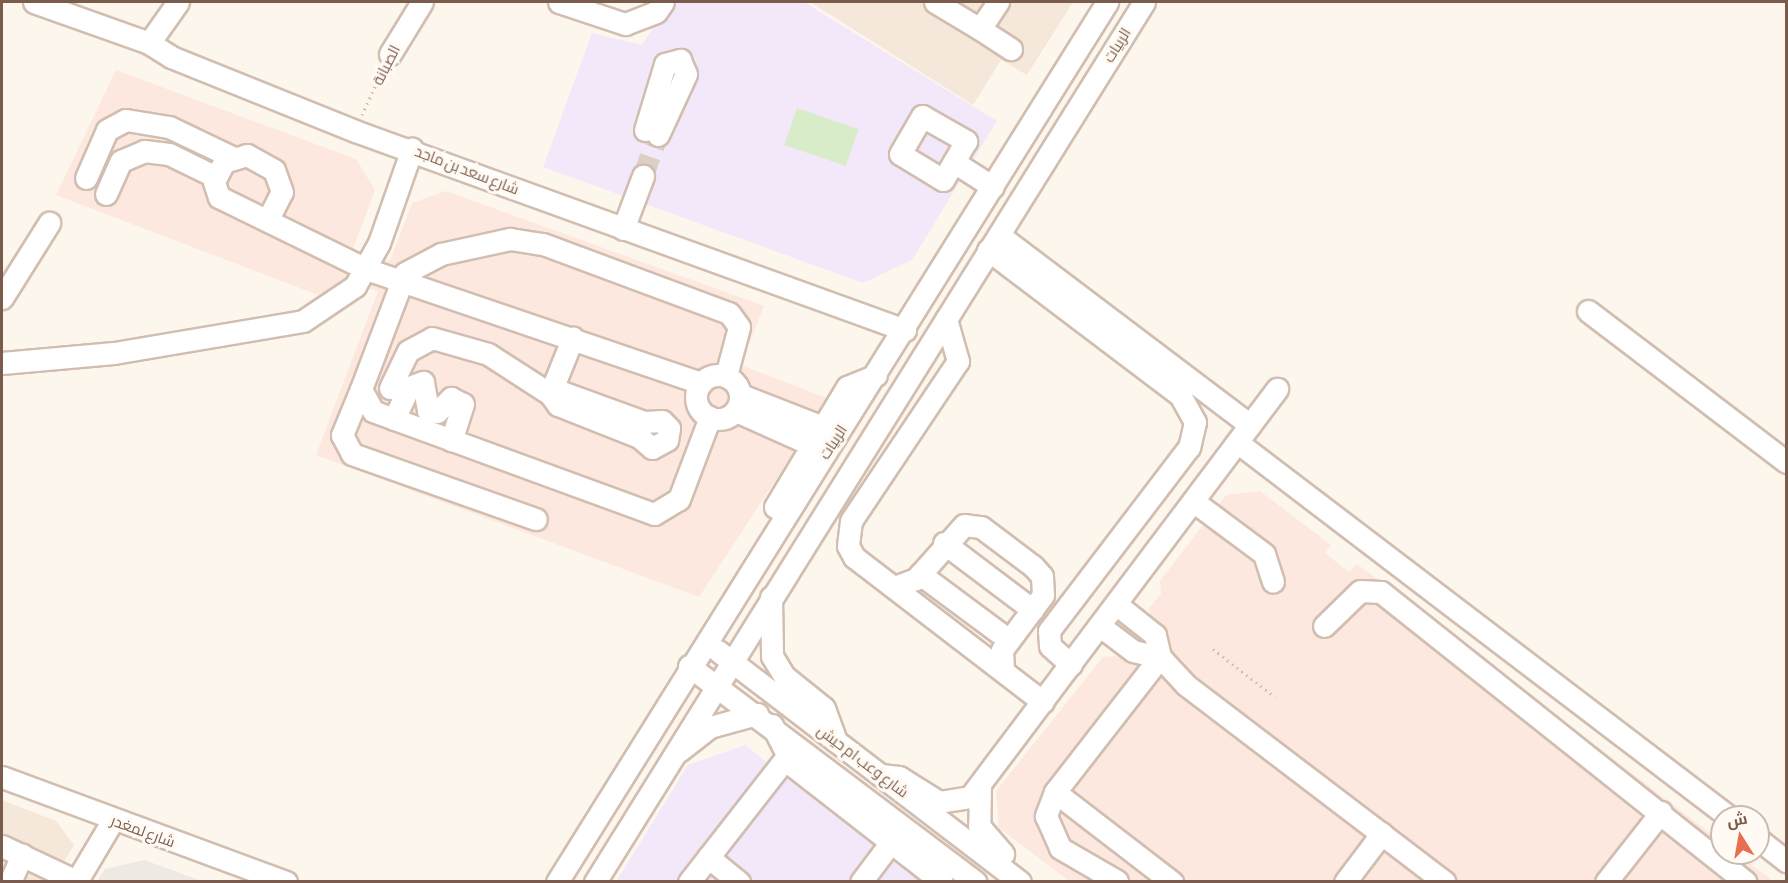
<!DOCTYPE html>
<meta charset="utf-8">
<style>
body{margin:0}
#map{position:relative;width:1788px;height:883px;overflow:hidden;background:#fdf6ec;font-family:"Asap Condensed",Cairo,sans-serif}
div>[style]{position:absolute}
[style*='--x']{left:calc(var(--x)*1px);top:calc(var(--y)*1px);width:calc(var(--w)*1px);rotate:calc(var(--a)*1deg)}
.residential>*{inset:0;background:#f5e8da}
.commercial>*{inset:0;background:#fde8e0}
.industrial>*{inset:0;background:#efe9e4}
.education>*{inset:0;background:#f3e8fa}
.green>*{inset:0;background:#d8ecc9;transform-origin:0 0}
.minor-tunnel>*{height:21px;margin-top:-10.5px;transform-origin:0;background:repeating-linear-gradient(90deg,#dcd0c4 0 21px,transparent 0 31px)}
.path>*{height:3px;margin-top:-1.5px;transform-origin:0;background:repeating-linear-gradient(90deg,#d9b8a5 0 1.5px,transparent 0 6px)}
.roads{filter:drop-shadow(2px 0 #d1beb0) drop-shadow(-2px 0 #d1beb0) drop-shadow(0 2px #d1beb0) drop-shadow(0 -2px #d1beb0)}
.minor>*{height:21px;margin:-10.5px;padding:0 10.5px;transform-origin:10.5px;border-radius:10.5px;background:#fff}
.minor>.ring{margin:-10.5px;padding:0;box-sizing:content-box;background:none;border:21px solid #fff;border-radius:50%}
span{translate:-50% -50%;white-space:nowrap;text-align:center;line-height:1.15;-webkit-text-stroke:6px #fffaf3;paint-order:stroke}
.street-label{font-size:15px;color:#7a5c4d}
.frame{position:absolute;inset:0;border:3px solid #7a5c4d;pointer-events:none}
.north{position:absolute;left:1710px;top:805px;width:60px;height:60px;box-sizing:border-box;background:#fffaf3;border:2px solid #cabbb1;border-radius:50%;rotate:349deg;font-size:16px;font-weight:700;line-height:24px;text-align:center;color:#7a5c4d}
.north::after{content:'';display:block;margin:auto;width:21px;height:27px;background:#e76f51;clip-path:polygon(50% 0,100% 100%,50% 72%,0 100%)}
</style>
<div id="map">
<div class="residential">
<i style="clip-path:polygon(810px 2px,1073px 2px,1027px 75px,1001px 60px,973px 105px)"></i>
<i style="clip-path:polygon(2px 800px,56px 821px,74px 845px,52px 881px,2px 881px)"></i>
</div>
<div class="commercial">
<i style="clip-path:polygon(116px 70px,356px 159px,375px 190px,353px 249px,390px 261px,412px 203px,446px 191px,764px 306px,741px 365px,829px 399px,699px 597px,316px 455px,378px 291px,344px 281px,318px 295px,56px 195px)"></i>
<i style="clip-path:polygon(1260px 491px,1331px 545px,1325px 553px,1349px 572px,1357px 564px,1722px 842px,1722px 853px,1736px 853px,1773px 881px,1069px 881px,999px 828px,996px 791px,1103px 657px,1120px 655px,1128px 646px,1134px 637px,1124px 628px,1130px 620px,1150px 618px,1149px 608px,1161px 594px,1160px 581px,1226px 495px)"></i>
</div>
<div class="industrial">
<i style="clip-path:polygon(144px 860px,202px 881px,97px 881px,105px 869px)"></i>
</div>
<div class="education">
<i style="clip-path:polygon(670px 2px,804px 2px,997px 121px,912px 260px,863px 283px,543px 167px,592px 33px,642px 45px)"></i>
<i style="clip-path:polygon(745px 745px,920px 881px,616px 882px,688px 765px)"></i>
</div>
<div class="green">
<i style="left:797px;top:108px;width:65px;height:39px;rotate:19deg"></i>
</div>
<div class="minor-tunnel">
<i style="--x:643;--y:176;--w:44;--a:-69.9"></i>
</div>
<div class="path">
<i style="--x:362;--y:115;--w:51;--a:-65.5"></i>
<i style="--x:1213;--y:649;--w:78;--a:37.7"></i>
</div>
<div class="roads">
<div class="minor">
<i style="--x:34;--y:2;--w:122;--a:19.6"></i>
<i style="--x:149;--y:43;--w:26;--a:32"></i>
<i style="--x:171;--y:57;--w:198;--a:21.9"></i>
<i style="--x:355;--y:131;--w:585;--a:19.89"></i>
<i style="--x:559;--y:2;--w:70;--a:18.4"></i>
<i style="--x:625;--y:24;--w:33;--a:-21"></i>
<i style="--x:656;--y:12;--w:12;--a:-55"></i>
<i style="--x:935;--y:2;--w:52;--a:31"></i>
<i style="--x:998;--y:2;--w:32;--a:124"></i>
<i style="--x:980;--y:29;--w:37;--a:33"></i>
<i style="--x:149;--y:43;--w:50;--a:-54.7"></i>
<i style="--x:390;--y:54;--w:61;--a:-58.4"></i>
<i style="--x:922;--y:116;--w:51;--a:29.6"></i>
<i style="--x:966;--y:141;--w:45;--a:120.5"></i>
<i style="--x:943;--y:180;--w:50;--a:-148.8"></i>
<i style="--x:900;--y:154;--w:44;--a:-59.9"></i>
<i style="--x:645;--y:130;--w:69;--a:-73.1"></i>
<i style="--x:665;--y:64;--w:16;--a:-15"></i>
<i style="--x:680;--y:60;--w:15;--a:67"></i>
<i style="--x:686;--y:74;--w:67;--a:114.7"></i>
<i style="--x:954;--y:162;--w:46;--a:32.7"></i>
<i style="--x:86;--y:178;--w:52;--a:-66.4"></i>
<i style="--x:107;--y:130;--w:21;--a:-28"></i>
<i style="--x:126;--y:120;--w:44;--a:9.2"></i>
<i style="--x:169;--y:127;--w:70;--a:25.5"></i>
<i style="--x:106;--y:194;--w:36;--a:-66"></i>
<i style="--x:121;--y:161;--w:25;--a:-23"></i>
<i style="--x:144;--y:151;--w:25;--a:7"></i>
<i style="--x:169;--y:154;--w:52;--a:26.1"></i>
<i style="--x:268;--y:219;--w:30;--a:-63"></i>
<i style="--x:282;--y:192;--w:23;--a:-110"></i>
<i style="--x:274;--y:170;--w:31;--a:-151"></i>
<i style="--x:247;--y:155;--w:24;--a:163"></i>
<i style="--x:224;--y:162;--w:22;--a:117"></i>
<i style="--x:214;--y:182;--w:16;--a:72"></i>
<i style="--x:219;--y:197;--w:164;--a:26.1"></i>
<i style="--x:366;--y:269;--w:354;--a:18.8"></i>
<i style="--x:623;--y:229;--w:57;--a:-69.3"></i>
<i style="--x:999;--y:235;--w:315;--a:37.1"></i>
<i style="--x:988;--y:250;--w:241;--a:37.1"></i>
<i style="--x:1180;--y:395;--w:31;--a:61"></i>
<i style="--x:1195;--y:422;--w:26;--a:103"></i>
<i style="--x:1189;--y:447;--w:231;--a:127.3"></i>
<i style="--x:1049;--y:631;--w:15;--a:86"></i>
<i style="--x:1050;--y:646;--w:28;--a:42"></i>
<i style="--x:2;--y:298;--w:89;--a:-57.9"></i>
<i style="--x:1588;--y:311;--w:249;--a:37.3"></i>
<i style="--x:946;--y:319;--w:44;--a:74.1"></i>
<i style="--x:958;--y:361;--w:192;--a:123.8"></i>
<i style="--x:851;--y:521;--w:25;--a:97"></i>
<i style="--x:848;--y:546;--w:13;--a:61"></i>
<i style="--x:854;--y:557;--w:238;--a:37.5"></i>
<i style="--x:2;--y:363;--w:112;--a:-5.1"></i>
<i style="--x:114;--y:353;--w:192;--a:-9.6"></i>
<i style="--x:303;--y:321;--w:63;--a:-33.9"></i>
<i style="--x:355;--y:286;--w:49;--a:-60.8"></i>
<i style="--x:379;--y:243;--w:100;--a:-70.7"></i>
<i class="ring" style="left:696px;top:375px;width:23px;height:23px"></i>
<i style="--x:390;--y:388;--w:41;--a:-64.1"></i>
<i style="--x:408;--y:351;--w:27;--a:-28"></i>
<i style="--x:432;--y:338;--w:58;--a:15.9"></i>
<i style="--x:488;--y:354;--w:74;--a:32.8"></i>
<i style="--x:550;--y:394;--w:61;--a:-68"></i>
<i style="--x:361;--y:389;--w:50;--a:112.4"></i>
<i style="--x:342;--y:435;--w:21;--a:62"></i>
<i style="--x:352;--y:454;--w:195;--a:19.5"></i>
<i style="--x:562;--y:392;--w:87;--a:20.1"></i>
<i style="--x:644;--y:422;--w:18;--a:-3"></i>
<i style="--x:662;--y:421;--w:10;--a:45"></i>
<i style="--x:669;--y:428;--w:12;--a:99"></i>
<i style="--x:667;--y:440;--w:17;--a:152"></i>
<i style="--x:652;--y:448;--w:17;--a:-140"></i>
<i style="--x:639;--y:437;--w:87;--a:-158.4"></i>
<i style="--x:558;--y:405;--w:14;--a:-126"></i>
<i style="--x:550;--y:394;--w:12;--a:-9"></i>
<i style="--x:741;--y:395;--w:88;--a:21.3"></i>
<i style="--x:736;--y:411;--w:83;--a:24.1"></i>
<i style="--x:710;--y:417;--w:88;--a:110.7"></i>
<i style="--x:679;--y:499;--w:29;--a:149"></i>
<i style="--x:654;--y:514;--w:299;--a:-159.9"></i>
<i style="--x:373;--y:411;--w:25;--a:-119"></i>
<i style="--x:361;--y:389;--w:124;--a:-69.2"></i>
<i style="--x:405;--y:273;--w:41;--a:-27.8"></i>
<i style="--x:441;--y:254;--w:71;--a:-12.3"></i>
<i style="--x:510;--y:239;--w:33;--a:9"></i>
<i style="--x:543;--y:244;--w:198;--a:20.4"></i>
<i style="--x:729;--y:313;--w:17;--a:54"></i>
<i style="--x:739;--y:327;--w:51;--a:104.9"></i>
<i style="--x:394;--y:419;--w:35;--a:-65"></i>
<i style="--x:409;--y:387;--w:15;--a:-20"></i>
<i style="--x:423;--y:382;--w:29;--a:80"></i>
<i style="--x:428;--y:411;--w:9;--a:6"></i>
<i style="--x:437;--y:412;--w:20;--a:-45"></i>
<i style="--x:451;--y:398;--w:13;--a:27"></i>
<i style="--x:463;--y:404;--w:38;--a:108"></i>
<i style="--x:1237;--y:442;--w:619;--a:37.31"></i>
<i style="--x:1193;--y:501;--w:89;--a:36.7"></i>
<i style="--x:1264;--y:554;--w:29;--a:72"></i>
<i style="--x:775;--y:507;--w:140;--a:-59"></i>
<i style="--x:847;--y:387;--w:31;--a:-22"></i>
<i style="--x:944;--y:543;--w:111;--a:37"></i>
<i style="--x:920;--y:574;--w:111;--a:36.6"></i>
<i style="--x:894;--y:587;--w:23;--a:-20"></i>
<i style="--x:916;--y:579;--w:72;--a:-48.4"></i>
<i style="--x:964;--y:525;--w:17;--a:7"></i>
<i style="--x:981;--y:527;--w:65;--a:36.9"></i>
<i style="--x:1033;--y:566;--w:13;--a:48"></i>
<i style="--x:1042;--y:576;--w:19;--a:87"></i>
<i style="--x:1043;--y:595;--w:69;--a:126.7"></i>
<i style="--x:1002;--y:650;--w:20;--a:87"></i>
<i style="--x:771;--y:597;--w:59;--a:89"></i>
<i style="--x:772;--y:656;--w:23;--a:59"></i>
<i style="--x:784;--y:676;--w:51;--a:38.7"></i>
<i style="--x:824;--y:708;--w:35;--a:70"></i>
<i style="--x:1116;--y:604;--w:50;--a:38.5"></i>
<i style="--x:1155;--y:635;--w:23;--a:77"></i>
<i style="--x:1160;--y:657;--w:171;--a:127.9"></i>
<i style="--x:1055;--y:792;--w:26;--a:111"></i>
<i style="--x:1046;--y:816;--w:35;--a:66"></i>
<i style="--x:1060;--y:848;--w:66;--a:30.1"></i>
<i style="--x:1100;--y:626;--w:41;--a:37.1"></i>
<i style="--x:1133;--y:651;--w:28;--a:13"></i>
<i style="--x:1160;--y:657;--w:38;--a:47"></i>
<i style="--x:1186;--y:685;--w:325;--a:37.3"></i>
<i style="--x:1324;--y:626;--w:50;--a:-44.2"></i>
<i style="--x:1360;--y:591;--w:21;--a:3"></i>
<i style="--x:1381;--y:592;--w:466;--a:38.5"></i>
<i style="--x:718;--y:651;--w:380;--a:37.4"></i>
<i style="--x:689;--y:666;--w:359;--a:37"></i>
<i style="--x:772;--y:725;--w:46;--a:62.9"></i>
<i style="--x:793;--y:766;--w:189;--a:37.9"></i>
<i style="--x:679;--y:751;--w:39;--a:-38"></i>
<i style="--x:710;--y:727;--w:49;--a:-15.5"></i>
<i style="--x:881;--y:775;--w:18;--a:6"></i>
<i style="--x:899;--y:777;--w:47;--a:32"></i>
<i style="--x:939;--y:802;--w:31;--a:-9"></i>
<i style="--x:970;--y:797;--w:511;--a:-53.04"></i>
<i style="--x:2;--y:777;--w:303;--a:20.3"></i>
<i style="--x:980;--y:787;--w:39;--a:91"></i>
<i style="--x:979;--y:826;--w:37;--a:49"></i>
<i style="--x:1055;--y:792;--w:148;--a:37.6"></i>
<i style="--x:1758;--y:839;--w:36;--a:38"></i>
<i style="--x:2;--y:846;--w:82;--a:25.3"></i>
<i style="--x:708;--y:857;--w:40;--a:39"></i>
<i style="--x:10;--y:882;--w:30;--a:-66"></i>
<i style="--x:76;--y:882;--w:72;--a:-59.2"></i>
<i style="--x:557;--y:882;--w:1038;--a:-57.99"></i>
<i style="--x:595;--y:882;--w:1037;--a:-58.04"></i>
<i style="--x:689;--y:882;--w:156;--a:-52"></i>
<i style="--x:861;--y:882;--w:50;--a:-53.1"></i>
<i style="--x:1345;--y:882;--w:61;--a:-52.9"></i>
<i style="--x:1606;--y:882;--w:89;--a:-51.8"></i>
</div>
</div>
<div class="street-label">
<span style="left:1117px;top:45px;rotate:-58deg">الربيات</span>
<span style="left:386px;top:65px;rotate:-63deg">الصبانة</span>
<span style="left:467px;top:170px;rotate:21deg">شارع سعد بن ماجد</span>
<span style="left:833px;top:442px;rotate:-57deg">الربيات</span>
<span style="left:863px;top:761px;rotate:37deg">شارع وعب ام حيش</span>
<span style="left:143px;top:831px;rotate:20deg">شارع لمغدر</span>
</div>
<div class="frame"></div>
<div class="north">ش</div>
</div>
